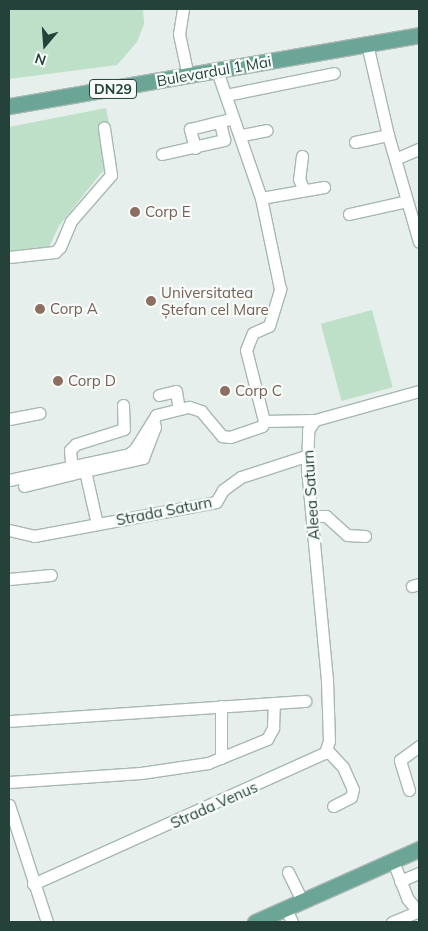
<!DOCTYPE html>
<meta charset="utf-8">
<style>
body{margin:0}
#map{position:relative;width:428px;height:931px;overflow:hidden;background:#e6efeb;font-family:Mulish,sans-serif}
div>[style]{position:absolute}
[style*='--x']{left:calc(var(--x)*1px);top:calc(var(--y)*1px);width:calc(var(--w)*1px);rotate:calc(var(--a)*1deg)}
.green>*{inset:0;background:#bfe0c8;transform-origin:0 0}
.roads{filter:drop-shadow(1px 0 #a8b8b2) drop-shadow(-1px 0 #a8b8b2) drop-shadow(0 1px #a8b8b2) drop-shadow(0 -1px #a8b8b2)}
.minor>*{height:11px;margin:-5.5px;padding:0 5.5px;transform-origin:5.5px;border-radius:5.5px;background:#fff}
.major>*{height:15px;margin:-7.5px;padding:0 7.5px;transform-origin:7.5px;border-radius:7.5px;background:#6aa596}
.dots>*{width:14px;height:14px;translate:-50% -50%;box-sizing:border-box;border:2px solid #f7fbf9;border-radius:50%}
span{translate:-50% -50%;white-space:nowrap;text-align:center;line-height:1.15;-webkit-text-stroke:4.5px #f7fbf9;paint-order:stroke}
.shield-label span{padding:1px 4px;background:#f7fbf9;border:1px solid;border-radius:4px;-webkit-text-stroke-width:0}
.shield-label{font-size:14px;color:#24423a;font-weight:700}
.street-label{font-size:15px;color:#24423a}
.education-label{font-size:15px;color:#785e54}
.left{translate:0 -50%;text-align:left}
.frame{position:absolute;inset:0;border:10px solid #24423a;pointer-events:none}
.north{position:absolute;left:20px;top:20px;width:50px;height:50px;-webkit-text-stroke:4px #f7fbf9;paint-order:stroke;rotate:198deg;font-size:14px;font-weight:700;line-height:20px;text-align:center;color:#24423a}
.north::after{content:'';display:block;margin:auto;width:18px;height:22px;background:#24423a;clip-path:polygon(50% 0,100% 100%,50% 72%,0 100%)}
</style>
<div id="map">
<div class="green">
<i style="clip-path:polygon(9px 9px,143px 9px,144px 24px,137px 42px,117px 65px,9px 79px)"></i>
<i style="clip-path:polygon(106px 108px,117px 165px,101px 173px,59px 226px,49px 247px,9px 254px,9px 127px)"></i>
<i style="left:372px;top:310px;width:80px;height:53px;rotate:75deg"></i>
</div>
<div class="roads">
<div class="minor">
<i style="--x:183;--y:9;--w:25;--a:99"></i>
<i style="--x:179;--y:34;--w:43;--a:77.9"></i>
<i style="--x:367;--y:44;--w:93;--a:77"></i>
<i style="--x:388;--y:135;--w:111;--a:73.8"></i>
<i style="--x:226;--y:95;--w:110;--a:-11.5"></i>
<i style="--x:242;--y:135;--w:25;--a:-11"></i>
<i style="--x:355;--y:142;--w:34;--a:-12"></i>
<i style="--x:195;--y:148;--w:20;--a:-105"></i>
<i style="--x:190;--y:129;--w:38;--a:-14"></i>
<i style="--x:162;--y:154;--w:64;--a:-12.7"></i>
<i style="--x:224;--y:140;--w:18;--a:-103"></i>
<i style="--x:302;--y:156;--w:23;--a:97"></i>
<i style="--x:299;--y:179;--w:12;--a:66"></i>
<i style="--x:395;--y:159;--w:26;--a:-23"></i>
<i style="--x:261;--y:198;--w:64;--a:-9.9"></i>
<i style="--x:349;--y:214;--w:59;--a:-12.6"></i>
<i style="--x:9;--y:257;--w:46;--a:-6.2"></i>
<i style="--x:55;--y:252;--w:7;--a:-45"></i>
<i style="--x:60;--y:247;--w:28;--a:-67"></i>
<i style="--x:71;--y:221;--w:61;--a:-49"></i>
<i style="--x:111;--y:175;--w:48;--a:-98.5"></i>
<i style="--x:159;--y:395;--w:17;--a:-13"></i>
<i style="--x:176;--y:391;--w:18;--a:81"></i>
<i style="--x:123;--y:405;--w:24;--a:88"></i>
<i style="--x:124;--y:429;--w:50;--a:162.6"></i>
<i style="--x:76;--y:444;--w:8;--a:135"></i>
<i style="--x:70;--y:450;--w:24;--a:85"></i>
<i style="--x:72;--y:474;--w:73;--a:-12.7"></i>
<i style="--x:143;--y:458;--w:33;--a:-69"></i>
<i style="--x:155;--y:427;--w:7;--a:-106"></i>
<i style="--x:9;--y:419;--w:31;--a:-11"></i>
<i style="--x:264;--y:421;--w:51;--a:-1.1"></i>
<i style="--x:85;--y:471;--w:54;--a:77.2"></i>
<i style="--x:9;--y:480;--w:123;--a:-12.2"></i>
<i style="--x:129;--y:454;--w:8;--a:-40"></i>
<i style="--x:135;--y:449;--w:40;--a:-58"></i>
<i style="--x:156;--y:415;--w:34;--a:-14"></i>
<i style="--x:189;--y:407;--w:13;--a:18"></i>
<i style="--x:201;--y:411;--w:33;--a:50"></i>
<i style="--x:222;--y:436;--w:8;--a:7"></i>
<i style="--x:230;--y:437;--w:34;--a:-19"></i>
<i style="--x:262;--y:426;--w:5;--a:-68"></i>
<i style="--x:264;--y:421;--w:73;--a:-104.2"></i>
<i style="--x:246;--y:350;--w:18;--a:-68"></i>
<i style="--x:253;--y:333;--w:17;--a:-24"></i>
<i style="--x:269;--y:326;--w:39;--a:-73"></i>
<i style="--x:280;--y:289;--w:93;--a:-101.8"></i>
<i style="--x:261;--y:198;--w:134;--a:-109.1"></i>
<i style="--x:24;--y:486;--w:49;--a:-14"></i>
<i style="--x:312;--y:516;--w:14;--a:0"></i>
<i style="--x:326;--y:516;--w:28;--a:42"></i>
<i style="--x:347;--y:535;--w:18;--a:3"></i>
<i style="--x:9;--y:530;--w:26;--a:13"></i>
<i style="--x:34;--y:536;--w:185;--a:-10.6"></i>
<i style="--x:216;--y:502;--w:14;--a:-60"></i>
<i style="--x:223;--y:490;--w:22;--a:-36"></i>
<i style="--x:241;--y:477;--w:68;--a:-17.9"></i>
<i style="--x:9;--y:579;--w:42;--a:-5.4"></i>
<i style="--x:412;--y:586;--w:7;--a:-16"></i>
<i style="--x:9;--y:721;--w:297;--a:-3.9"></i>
<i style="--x:327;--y:750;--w:23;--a:47"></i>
<i style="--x:343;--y:767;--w:24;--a:66"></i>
<i style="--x:353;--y:789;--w:8;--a:104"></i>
<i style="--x:351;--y:797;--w:20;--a:153"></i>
<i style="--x:221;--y:758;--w:52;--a:-90"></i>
<i style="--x:9;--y:782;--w:132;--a:-3.9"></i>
<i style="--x:141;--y:773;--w:68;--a:-8.5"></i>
<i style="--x:208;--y:763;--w:64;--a:-22.1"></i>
<i style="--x:267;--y:739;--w:13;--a:-61"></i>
<i style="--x:273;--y:728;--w:25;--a:-88"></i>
<i style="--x:409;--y:790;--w:31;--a:-107"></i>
<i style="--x:400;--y:760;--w:24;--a:-36"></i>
<i style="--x:9;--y:805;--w:123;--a:72"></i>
<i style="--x:393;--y:861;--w:40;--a:69"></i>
<i style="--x:407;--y:898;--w:19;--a:51"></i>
<i style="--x:288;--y:872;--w:32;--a:64"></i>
<i style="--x:400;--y:881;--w:21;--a:-23"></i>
<i style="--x:33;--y:884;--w:320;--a:-24.2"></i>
<i style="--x:325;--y:753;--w:13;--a:-72"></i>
<i style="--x:329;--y:741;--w:61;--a:-91.9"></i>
<i style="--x:327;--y:680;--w:214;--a:-95.4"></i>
<i style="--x:307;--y:467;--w:37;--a:-88"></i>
<i style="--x:308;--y:430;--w:12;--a:-55"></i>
<i style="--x:315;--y:420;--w:108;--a:-15.6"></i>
<i style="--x:286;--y:909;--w:14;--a:65"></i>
<i style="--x:392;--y:922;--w:27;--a:-22"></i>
</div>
<div class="major">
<i style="--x:9;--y:106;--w:416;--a:-9.8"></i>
<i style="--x:255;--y:922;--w:180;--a:-24"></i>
</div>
</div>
<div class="dots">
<i style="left:135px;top:212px;background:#8d6e63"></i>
<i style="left:151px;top:301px;background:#8d6e63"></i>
<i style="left:40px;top:309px;background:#8d6e63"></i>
<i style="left:58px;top:381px;background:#8d6e63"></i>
<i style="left:225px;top:391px;background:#8d6e63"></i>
</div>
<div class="shield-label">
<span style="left:113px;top:89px">DN29</span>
</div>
<div class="street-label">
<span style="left:214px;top:71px;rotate:-10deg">Bulevardul 1 Mai</span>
<span style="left:311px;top:495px;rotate:-94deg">Aleea Saturn</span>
<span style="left:164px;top:511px;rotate:-11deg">Strada Saturn</span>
<span style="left:214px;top:805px;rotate:-24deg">Strada Venus</span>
</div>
<div class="education-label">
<span class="left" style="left:145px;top:212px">Corp E</span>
<span class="left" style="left:161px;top:301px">Universitatea<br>Ștefan cel Mare</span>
<span class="left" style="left:50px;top:309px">Corp A</span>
<span class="left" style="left:68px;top:381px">Corp D</span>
<span class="left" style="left:235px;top:391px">Corp C</span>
</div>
<div class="frame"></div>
<div class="north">N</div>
</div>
